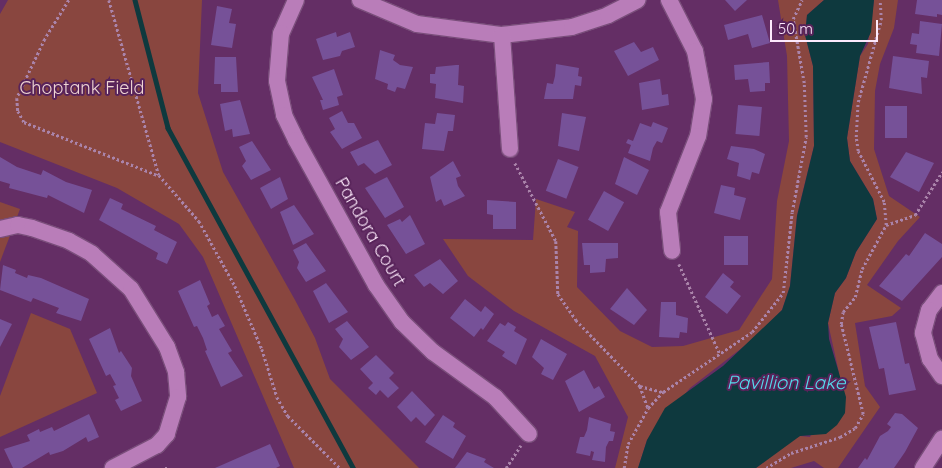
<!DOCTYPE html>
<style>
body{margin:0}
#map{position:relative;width:942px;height:468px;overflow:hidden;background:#642e65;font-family:Quicksand,sans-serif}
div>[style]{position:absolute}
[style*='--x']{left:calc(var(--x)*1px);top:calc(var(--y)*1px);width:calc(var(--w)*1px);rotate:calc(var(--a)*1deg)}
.green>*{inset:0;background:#89463f}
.water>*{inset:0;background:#0e393e}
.stream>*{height:4.5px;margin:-2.25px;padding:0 2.25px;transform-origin:2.25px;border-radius:2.25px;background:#0e393e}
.building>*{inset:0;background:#765198;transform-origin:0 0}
.path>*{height:2.5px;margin-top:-1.25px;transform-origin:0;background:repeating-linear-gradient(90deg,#aa84aa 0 2.5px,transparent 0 5px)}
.roads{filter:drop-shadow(1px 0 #7a4e7b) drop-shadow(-1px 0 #7a4e7b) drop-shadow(0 1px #7a4e7b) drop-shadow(0 -1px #7a4e7b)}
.minor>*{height:16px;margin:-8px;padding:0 8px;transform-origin:8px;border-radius:8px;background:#b97db9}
span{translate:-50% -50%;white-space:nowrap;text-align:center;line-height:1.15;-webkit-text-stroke:4px #58235a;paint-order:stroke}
.park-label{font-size:18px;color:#efd5d2}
.street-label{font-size:18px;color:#fde9fc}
.water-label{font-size:19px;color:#55dbec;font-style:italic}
.scale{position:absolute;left:770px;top:20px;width:108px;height:22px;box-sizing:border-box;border:2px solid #fde9fc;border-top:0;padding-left:6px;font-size:15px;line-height:18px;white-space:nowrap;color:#fde9fc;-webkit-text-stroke:4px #58235a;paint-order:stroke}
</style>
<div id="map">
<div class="green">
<i style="clip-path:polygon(8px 0,202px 0,198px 93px,223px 172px,295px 300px,315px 338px,330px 379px,419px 468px,294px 468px,203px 257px,179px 224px,117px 188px,0 142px,0 14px)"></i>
<i style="clip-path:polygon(778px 0,824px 0,807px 15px,805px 35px,813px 66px,814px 146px,797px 215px,790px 286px,782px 310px,756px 337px,690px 388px,647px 440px,638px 468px,615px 468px,628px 417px,595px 356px,514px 311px,468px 276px,443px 239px,533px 240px,536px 199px,575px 212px,567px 227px,578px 231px,577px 287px,620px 331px,652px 347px,683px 346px,739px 330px,772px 279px,777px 201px,789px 141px,787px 56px)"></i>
<i style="clip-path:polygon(874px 0,898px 0,894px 28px,880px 64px,875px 91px,874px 149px,889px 196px,920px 217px,898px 241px,867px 285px,901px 308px,892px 316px,855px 323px,865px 386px,880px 407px,838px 468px,824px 468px,814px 461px,791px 468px,756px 468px,788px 442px,800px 436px,810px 437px,839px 373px,828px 323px,835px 293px,846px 278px,856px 252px,877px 219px,873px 199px,850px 161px,847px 138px,860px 56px,868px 44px)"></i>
<i style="clip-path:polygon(0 202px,20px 209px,0 262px)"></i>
<i style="clip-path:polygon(31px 313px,70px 329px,97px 393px,0 437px,0 396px)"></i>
</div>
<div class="water">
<i style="clip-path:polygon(824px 0,874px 0,871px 32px,860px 56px,847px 138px,850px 161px,873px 199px,877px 219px,856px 252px,846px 278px,835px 293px,828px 323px,829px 339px,846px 397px,845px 413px,837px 425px,826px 434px,800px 436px,756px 468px,638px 468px,647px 440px,665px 408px,723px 366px,782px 310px,790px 286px,797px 216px,814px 146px,813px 66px,805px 35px,807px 15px)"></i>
</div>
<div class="stream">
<i style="--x:135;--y:0;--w:132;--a:75.5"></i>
<i style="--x:168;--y:128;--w:387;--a:61.4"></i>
</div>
<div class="building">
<i style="clip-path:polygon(725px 0,747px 0,735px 11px)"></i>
<i style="clip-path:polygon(917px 0,942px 0,942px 15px,937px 14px,937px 17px,915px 14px)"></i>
<i style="clip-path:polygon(217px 6px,232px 9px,229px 23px,236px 24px,232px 48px,211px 45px)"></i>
<i style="clip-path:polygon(762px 15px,770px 43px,752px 48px,748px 34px,728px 40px,724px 25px)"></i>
<i style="clip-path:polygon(920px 21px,942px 24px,939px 56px,916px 53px,917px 45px,910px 44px,912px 33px,919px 34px)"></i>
<i style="clip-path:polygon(336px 32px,337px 37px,350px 32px,355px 47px,342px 51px,340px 56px,323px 60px,316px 39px)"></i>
<i style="clip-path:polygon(634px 42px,641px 52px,653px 47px,659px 60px,628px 76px,614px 51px)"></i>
<i style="clip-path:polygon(380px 50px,395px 55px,393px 60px,400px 65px,413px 67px,405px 89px,397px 87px,395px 92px,387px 89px,388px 84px,375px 79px)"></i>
<i style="clip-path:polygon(893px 56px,929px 61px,927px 78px,921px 77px,922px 94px,889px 88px)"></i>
<i style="clip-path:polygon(215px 57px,236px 57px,238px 92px,221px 92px,221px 84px,214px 84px)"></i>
<i style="clip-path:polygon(769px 62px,770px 83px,765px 83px,765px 91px,750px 92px,748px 79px,735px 80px,734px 65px)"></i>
<i style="clip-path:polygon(556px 64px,579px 68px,578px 76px,582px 77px,581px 86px,575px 85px,573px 99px,544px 99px,547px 83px,553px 84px,555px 76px)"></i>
<i style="clip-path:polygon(456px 65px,459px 65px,458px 85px,464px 86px,463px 103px,435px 98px,436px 84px,430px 83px,430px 74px,435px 74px,436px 67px)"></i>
<i style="clip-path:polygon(334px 69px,343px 95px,337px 97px,339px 105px,323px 110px,320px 100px,323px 100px,312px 77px)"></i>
<i style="clip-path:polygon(660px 79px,662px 95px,668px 94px,669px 105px,642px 110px,639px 83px)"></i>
<i style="clip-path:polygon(240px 100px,250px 134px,233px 137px,232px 129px,225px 131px,220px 104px)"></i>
<i style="left:738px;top:105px;width:24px;height:29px;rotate:5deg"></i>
<i style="left:885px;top:106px;width:22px;height:32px"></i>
<i style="clip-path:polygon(342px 111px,348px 123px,354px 123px,362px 138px,342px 149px,330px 132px,335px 129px,329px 118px)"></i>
<i style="clip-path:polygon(437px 113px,455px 115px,453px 131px,448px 131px,444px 151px,422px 149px,425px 123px,435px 124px)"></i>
<i style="clip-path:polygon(562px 113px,586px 117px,579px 151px,558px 146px)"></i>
<i style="clip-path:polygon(653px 122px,668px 128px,662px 143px,657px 141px,653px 148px,650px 161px,628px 153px,631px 145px,626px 143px,628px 139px,633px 141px,640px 123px,651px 127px)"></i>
<i style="clip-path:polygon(378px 140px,392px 165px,375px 174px,364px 163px,358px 166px,350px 152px)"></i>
<i style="clip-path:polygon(252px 141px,271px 170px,251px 180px,242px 166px,246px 161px,239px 147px)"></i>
<i style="clip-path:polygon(731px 146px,754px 149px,765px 154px,759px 174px,752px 172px,750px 180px,737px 176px,739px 163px,727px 159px)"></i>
<i style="clip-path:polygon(906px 152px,934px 163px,919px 192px,890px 177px)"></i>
<i style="clip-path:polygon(0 157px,17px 167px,41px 175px,43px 170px,66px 182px,92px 190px,84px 213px,48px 195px,47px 198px,9px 188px,10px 184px,0 181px)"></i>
<i style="clip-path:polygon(624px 157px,649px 170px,637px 195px,615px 184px)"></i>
<i style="left:558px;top:159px;width:22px;height:34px;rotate:21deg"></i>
<i style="clip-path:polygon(453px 161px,461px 176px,456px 178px,458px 186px,465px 196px,444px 206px,441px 199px,436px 202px,430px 177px)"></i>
<i style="clip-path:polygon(280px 177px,288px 199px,271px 209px,260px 188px)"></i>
<i style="clip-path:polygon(387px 177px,404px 207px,385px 218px,365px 188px)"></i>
<i style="clip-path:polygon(721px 185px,735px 188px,734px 195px,746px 198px,740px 220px,714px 213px)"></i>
<i style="left:604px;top:191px;width:23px;height:33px;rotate:29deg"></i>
<i style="clip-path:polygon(110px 198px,123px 204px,121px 209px,156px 226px,154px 230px,177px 242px,167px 264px,156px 259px,158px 253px,99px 220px)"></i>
<i style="clip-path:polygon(487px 200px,516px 202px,516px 229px,493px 229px,493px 215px,487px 214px)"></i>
<i style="clip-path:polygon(294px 205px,314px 234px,293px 245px,280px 212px)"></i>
<i style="clip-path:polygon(410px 215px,425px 244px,406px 254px,387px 225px,400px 219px,402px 222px)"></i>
<i style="clip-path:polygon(925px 233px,942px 244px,942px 257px,902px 301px,879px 286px,906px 254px,909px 256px)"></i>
<i style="left:724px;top:236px;width:24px;height:29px"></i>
<i style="clip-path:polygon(306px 243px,326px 271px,306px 282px,297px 268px,299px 262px,293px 250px)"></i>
<i style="clip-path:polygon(582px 243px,618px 243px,618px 258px,606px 259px,605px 272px,590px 273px,590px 265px,584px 265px)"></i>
<i style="clip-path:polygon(440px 259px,458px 281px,443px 294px,430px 283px,424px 287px,414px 275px)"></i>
<i style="clip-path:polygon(3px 265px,16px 270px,15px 273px,27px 278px,28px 275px,41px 278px,89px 299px,81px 321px,56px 313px,59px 308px,33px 298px,31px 302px,0 290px)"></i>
<i style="clip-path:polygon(723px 273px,734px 282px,730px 287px,741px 296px,727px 314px,705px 297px)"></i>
<i style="clip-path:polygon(200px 280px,210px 304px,207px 306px,212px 317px,218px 314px,225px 326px,219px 329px,232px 351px,228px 353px,243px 376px,221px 387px,205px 351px,207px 350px,203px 338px,197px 326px,194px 327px,178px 291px)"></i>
<i style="clip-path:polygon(326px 283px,348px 312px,329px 323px,313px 291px)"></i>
<i style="clip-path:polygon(627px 288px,647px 310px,634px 325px,610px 309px)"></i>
<i style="clip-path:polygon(465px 299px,481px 312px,485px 306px,494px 314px,483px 330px,481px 328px,474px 337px,450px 318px)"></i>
<i style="clip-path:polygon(661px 302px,676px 302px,676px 315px,688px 318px,687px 333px,680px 332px,679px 338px,659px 337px)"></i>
<i style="clip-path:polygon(0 319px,12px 324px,0 347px)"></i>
<i style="clip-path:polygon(347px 321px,369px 347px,351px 360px,339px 347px,343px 339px,335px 329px)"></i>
<i style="clip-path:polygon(508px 322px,516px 327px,514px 331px,527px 339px,516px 365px,502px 356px,505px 352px,487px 341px,500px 323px,505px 326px)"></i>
<i style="clip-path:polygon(896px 322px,905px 364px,909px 363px,916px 390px,889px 395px,884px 368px,879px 369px,869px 327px)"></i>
<i style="clip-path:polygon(110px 328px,119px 353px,121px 351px,132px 368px,131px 376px,142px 401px,121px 411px,115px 400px,119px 398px,113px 386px,116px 385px,110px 374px,106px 376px,89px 339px)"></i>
<i style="clip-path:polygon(541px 339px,567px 354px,553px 380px,541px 374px,544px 368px,532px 357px)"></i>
<i style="clip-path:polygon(376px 355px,394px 373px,389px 378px,399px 388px,388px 398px,380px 390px,376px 395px,368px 388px,373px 383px,360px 369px)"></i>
<i style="clip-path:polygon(584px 370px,594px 389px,599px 386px,605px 397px,579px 412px,565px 381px)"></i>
<i style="clip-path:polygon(412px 391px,435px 415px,425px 426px,416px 417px,411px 422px,397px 407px)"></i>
<i style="clip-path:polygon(895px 413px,902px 414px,918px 428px,905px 452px,894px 468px,858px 468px,865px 458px,867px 460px,880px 436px,888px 431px,891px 427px,887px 424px)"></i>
<i style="clip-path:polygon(89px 414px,99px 437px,88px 442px,86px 437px,63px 451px,50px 455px,49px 452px,22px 468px,13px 468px,4px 449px,30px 441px,27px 435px,39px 429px,40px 432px,52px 427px,54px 431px)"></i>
<i style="clip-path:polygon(443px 415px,455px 423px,453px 427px,466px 436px,453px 459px,425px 442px)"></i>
<i style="clip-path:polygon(589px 417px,611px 424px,610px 431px,615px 432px,613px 441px,609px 441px,606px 447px,605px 462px,592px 460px,594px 452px,591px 451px,590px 456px,576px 453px,580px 437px,584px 437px,587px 430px)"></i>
<i style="clip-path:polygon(270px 444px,280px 466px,276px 468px,215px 468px)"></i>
<i style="clip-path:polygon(467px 452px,486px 459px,484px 462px,494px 468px,455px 468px)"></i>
</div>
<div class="path">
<i style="--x:69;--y:0;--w:46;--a:121.6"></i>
<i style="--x:45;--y:39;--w:65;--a:115.4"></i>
<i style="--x:17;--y:98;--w:13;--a:86"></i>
<i style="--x:18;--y:111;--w:13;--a:61"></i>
<i style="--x:24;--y:122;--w:143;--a:21.7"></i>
<i style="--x:109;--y:0;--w:182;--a:74.1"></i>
<i style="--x:159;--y:175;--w:61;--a:49"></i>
<i style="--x:199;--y:221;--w:74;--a:61"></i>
<i style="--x:235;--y:286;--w:69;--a:66.8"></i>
<i style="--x:262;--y:349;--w:50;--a:72.6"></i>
<i style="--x:277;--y:397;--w:22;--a:60"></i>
<i style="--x:288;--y:416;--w:74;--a:45"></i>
<i style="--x:515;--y:163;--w:88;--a:62.3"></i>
<i style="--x:556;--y:241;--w:53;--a:87.8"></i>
<i style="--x:558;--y:294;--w:32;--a:55"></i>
<i style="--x:576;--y:320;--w:92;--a:45.9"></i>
<i style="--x:640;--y:386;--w:24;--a:15"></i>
<i style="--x:886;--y:225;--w:31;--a:-19"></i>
<i style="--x:915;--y:215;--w:51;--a:-57.9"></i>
<i style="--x:679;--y:264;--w:99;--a:65.5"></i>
<i style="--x:640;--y:386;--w:23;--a:70"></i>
<i style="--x:165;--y:468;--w:5;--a:0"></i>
<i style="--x:506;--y:468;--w:27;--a:-57"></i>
<i style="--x:624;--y:468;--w:24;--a:-81"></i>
<i style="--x:628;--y:444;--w:41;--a:-60.9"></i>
<i style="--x:648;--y:408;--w:22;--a:-47"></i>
<i style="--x:663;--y:392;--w:107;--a:-34"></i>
<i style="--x:752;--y:332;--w:50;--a:-51.5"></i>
<i style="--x:783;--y:293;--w:81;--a:-83.7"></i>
<i style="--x:792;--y:212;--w:76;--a:-79.4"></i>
<i style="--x:806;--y:137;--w:54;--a:-92.1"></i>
<i style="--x:804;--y:83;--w:65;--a:-99.8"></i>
<i style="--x:793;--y:19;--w:21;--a:-65"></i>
<i style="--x:766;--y:468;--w:29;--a:-31"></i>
<i style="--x:791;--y:453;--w:52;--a:-18.1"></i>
<i style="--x:840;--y:437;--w:17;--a:-31"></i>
<i style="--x:855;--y:428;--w:16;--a:-60"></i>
<i style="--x:863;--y:414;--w:93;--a:-103.7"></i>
<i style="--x:841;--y:324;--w:12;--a:-81"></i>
<i style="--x:843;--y:312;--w:19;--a:-51"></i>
<i style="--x:855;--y:297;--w:29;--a:-76"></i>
<i style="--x:862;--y:269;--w:50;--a:-61.4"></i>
<i style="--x:886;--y:225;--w:23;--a:-95"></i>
<i style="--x:884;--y:202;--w:57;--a:-117"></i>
<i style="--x:858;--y:151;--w:14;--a:-98"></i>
<i style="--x:856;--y:137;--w:35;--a:-87"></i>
<i style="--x:858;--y:102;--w:85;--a:-74.3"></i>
<i style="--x:881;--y:20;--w:20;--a:-93"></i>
</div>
<div class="roads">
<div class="minor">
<i style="--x:296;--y:0;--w:36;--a:114"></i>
<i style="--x:281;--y:33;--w:48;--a:94.8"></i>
<i style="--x:277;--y:81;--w:35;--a:78"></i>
<i style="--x:284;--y:115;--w:28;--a:64"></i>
<i style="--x:296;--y:140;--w:166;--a:61.1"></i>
<i style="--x:376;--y:285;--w:45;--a:54.9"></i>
<i style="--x:402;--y:322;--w:43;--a:44.1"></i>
<i style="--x:433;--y:352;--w:77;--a:36"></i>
<i style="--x:495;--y:397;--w:50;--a:47.4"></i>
<i style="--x:360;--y:0;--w:62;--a:22.8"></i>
<i style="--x:417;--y:24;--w:86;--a:7.4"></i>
<i style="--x:502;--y:35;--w:70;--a:-6.5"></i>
<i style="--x:572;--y:27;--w:38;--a:-18"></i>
<i style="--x:608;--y:15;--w:33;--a:-27"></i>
<i style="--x:669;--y:0;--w:57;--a:63"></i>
<i style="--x:695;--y:51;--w:49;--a:79.4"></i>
<i style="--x:704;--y:99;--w:37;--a:99"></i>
<i style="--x:698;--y:136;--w:82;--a:111.5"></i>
<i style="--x:668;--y:212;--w:39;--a:84"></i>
<i style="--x:502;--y:35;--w:114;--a:86"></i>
<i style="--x:0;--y:229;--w:18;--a:-13"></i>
<i style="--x:18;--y:225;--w:14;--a:12"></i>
<i style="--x:32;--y:228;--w:39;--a:19"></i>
<i style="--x:69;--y:241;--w:26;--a:29"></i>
<i style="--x:92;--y:254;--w:52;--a:41.9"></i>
<i style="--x:131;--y:289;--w:68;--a:58.2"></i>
<i style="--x:167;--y:347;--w:27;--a:70"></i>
<i style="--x:176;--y:372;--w:25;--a:85"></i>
<i style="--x:178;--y:397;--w:39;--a:107"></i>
<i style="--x:167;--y:434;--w:15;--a:132"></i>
<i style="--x:157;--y:445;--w:50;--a:152.4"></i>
<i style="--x:942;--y:293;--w:21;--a:127"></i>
<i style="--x:929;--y:310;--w:24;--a:105"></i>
<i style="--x:923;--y:333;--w:27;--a:75"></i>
<i style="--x:930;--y:359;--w:21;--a:55"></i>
<i style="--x:923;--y:468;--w:35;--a:-57"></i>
</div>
</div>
<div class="park-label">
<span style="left:82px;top:88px">Choptank Field</span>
</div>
<div class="street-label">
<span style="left:370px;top:232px;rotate:60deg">Pandora Court</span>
</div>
<div class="water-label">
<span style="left:786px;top:383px">Pavillion Lake</span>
</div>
<div class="scale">50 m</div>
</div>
